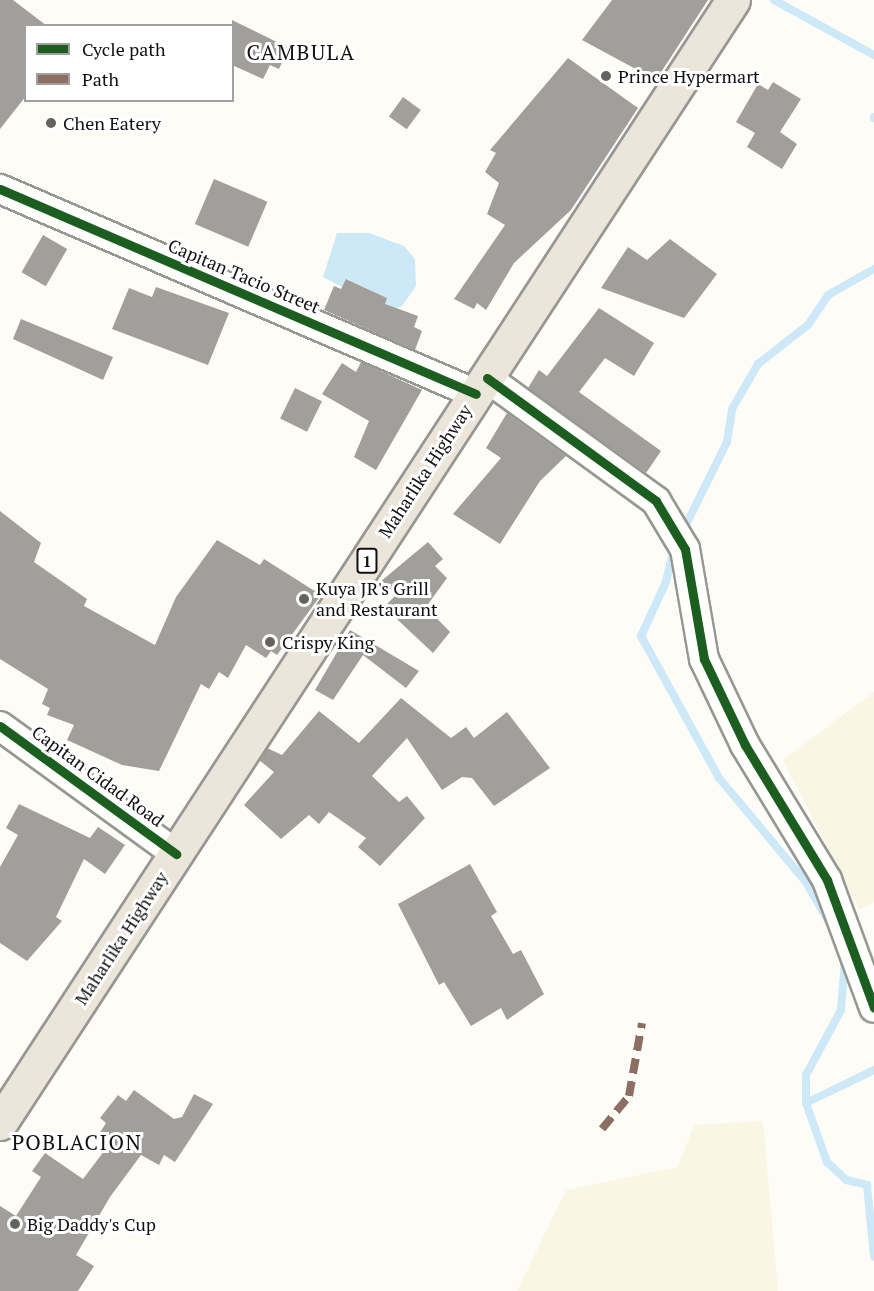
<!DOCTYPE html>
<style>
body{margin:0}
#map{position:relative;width:874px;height:1291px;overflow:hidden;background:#fdfcf7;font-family:"PT Serif",serif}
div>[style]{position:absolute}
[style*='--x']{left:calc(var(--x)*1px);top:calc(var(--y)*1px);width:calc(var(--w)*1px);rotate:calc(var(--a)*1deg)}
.farmland>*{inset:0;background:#f9f7e4}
.water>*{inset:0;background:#cde8f7}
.stream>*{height:8px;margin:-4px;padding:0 4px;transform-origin:4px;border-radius:4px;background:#cde8f7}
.building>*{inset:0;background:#a19f9c;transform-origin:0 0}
.roads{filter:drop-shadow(2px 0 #979795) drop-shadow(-2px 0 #979795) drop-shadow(0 2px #979795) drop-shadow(0 -2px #979795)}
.minor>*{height:28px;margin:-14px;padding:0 14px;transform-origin:14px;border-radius:14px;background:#fffffe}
.trunk>*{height:33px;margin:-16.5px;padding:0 16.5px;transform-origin:16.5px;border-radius:16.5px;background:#ece5da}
.quiet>*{height:8px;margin-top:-4px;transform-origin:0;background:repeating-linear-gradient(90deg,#8d6e63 0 15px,transparent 0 23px)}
.cycleway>*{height:9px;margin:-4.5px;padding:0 4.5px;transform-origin:4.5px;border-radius:4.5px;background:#1b5e20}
.dots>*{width:16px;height:16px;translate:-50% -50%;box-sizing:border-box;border:3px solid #fff;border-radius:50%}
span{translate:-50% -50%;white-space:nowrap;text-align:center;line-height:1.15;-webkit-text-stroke:6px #fff;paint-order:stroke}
.shield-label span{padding:2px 4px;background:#fff;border:2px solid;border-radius:4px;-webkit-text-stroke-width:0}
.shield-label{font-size:16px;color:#111;font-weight:700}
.poi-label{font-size:18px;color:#111}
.left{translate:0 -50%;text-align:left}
.street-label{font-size:18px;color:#111}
.quarter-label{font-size:21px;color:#111;letter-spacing:1.5px}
.legend{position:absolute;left:24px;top:24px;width:210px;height:78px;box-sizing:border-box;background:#fff;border:2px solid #a0a0a0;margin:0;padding:8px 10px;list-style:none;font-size:18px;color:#111}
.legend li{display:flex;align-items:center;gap:12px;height:30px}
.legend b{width:30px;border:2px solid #a0a0a0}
</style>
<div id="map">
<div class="farmland">
<i style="clip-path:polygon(874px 692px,874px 902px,859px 910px,783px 760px)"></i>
<i style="clip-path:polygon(763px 1121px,778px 1291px,517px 1291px,566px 1190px,678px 1167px,694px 1125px)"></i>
</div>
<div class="water">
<i style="clip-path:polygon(337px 233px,369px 233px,404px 246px,415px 259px,416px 286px,402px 306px,380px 315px,387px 298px,347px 279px,342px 287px,323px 277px)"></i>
</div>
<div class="stream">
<i style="--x:774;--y:0;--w:114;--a:28.8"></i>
<i style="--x:874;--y:117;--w:1;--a:90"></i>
<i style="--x:682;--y:533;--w:102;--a:-63.7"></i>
<i style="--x:727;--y:442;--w:33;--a:-81"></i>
<i style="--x:732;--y:409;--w:52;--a:-60"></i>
<i style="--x:758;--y:364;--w:63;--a:-38"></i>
<i style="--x:808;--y:325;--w:36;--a:-56"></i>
<i style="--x:828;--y:295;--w:53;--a:-29.5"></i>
<i style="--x:674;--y:549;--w:34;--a:104"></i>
<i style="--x:666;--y:582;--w:60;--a:114.8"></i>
<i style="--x:641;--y:636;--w:162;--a:61.2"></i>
<i style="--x:719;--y:778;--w:136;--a:50.1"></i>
<i style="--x:806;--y:882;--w:64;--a:60.3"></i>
<i style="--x:845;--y:959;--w:51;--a:94.5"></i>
<i style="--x:841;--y:1010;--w:74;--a:118.3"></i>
<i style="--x:806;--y:1075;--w:28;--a:90"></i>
<i style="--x:806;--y:1103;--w:63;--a:70.4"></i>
<i style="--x:827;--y:1162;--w:26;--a:43"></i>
<i style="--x:846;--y:1180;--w:22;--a:13"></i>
<i style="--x:867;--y:1185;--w:72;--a:84.4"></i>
<i style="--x:806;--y:1103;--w:76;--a:-25.9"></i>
</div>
<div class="building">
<i style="clip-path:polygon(0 0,13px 0,47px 26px,26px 26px,26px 96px,0 129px)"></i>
<i style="clip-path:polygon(612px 0,708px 0,656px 80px,582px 40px)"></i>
<i style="clip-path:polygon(232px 20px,289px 48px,279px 69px,270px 65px,263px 79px,232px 65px)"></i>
<i style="clip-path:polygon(568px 58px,638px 108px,571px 210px,514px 263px,486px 310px,477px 303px,474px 309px,454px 299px,505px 225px,487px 214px,499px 183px,485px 172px,496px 153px,490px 150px)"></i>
<i style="clip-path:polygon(773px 82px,801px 99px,780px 132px,797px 144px,782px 169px,747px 147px,755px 133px,736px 122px,758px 84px,768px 90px)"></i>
<i style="left:403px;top:97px;width:22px;height:24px;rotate:36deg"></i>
<i style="left:214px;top:179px;width:58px;height:49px;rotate:23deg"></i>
<i style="left:43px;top:235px;width:28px;height:43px;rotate:30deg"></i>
<i style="clip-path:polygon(670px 239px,717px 274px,684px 318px,601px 288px,628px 247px,647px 260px)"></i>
<i style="clip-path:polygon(346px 279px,387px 298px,385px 304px,418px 316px,414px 327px,422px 331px,415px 350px,324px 310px,334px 286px,341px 289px)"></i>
<i style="clip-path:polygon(156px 287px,229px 313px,208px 365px,112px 329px,129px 288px,152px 297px)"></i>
<i style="clip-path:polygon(599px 308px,654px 343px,634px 376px,605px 358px,579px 392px,661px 451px,646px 473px,528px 388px,539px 370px,547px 376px)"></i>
<i style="clip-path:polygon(21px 319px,113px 357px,103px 380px,13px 339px)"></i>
<i style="clip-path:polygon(361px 362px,422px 390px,376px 470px,354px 457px,369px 421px,322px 394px,342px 363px,356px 372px)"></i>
<i style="left:295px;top:388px;width:30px;height:34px;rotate:26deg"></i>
<i style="clip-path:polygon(507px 413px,566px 456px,540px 481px,500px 544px,453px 514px,501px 458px,486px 448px)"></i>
<i style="clip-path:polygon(0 511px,41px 543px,34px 562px,87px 599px,84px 606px,155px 645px,176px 597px,217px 540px,260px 565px,264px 559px,321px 595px,277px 655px,271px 651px,266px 658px,246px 645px,228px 678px,219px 672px,209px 689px,201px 684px,159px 771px,122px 765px,67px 740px,74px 725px,47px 715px,50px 708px,42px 704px,48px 689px,0 659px)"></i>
<i style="clip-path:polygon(428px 542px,443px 559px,435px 566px,447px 578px,426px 607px,450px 632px,433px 653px,384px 607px,397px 594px,380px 582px)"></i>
<i style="clip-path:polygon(350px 630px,419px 671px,406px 688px,363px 655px,333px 700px,315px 690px)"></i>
<i style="clip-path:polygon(401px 698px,451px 738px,466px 727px,474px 738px,507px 712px,550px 768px,494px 806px,472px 778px,462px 777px,442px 790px,407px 738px,372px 776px,399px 802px,407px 796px,425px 818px,380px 866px,358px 847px,366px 838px,329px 812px,319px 824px,309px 815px,281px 839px,244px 805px,274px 772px,259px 760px,267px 748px,282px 755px,319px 711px,359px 743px)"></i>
<i style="clip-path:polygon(19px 804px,90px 838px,98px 827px,125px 845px,105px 874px,84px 859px,56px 917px,62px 921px,27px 961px,0 943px,0 867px,18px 835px,6px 828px)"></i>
<i style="clip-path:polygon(470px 864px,497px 912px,491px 916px,513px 954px,521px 950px,544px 994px,507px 1020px,501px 1008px,471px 1026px,444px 982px,439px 985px,398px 904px)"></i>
<i style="clip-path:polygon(134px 1090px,174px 1119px,182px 1117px,194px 1094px,213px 1104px,175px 1162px,164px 1155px,159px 1165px,141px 1155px,110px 1197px,76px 1255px,94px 1266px,78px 1291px,0 1291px,0 1206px,16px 1216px,41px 1177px,32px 1171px,45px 1153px,83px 1179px,111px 1142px,99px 1134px,106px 1123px,100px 1118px,118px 1095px,126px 1101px)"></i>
</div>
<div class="roads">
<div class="minor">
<i style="--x:0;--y:189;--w:518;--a:23.3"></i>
<i style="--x:487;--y:378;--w:209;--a:36"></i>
<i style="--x:656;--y:501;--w:56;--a:58.9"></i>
<i style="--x:685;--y:549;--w:112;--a:80.2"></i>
<i style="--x:704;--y:659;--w:95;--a:64.5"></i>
<i style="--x:745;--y:745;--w:158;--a:58.7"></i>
<i style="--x:827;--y:880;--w:136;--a:69.8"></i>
<i style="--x:0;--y:726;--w:218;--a:36"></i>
</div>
<div class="trunk">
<i style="--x:0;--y:1123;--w:1341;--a:-56.87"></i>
</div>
</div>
<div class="quiet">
<i style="--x:602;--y:1129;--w:43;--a:-50.7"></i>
<i style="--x:629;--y:1096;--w:74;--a:-79.9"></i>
</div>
<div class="cycleway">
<i style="--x:0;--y:189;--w:518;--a:23.3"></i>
<i style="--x:487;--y:378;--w:209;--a:36"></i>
<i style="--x:656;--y:501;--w:56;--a:58.9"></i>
<i style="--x:685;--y:549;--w:112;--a:80.2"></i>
<i style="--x:704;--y:659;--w:95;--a:64.5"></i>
<i style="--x:745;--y:745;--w:158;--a:58.7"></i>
<i style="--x:827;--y:880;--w:136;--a:69.8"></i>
<i style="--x:0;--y:726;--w:218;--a:36"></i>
</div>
<div class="dots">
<i style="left:606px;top:76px;background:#646362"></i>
<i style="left:51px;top:123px;background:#646362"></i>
<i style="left:304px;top:599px;background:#646362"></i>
<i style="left:270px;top:642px;background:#646362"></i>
<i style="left:15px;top:1224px;background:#646362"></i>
</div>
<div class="shield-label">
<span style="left:367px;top:561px">1</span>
</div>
<div class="poi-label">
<span class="left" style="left:618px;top:76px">Prince Hypermart</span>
<span class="left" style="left:63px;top:123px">Chen Eatery</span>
<span class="left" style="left:316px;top:599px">Kuya JR's Grill<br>and Restaurant</span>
<span class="left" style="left:282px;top:642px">Crispy King</span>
<span class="left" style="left:27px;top:1224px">Big Daddy's Cup</span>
</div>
<div class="street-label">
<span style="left:244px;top:276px;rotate:23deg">Capitan Tacio Street</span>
<span style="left:425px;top:471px;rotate:-57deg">Maharlika Highway</span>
<span style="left:98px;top:776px;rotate:36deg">Capitan Cidad Road</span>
<span style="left:121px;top:938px;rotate:-57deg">Maharlika Highway</span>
</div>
<div class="quarter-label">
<span style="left:301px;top:52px">CAMBULA</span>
<span style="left:77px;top:1142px">POBLACION</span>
</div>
<ul class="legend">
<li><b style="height:8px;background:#1b5e20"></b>Cycle path</li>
<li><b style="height:8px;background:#8d6e63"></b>Path</li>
</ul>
</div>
